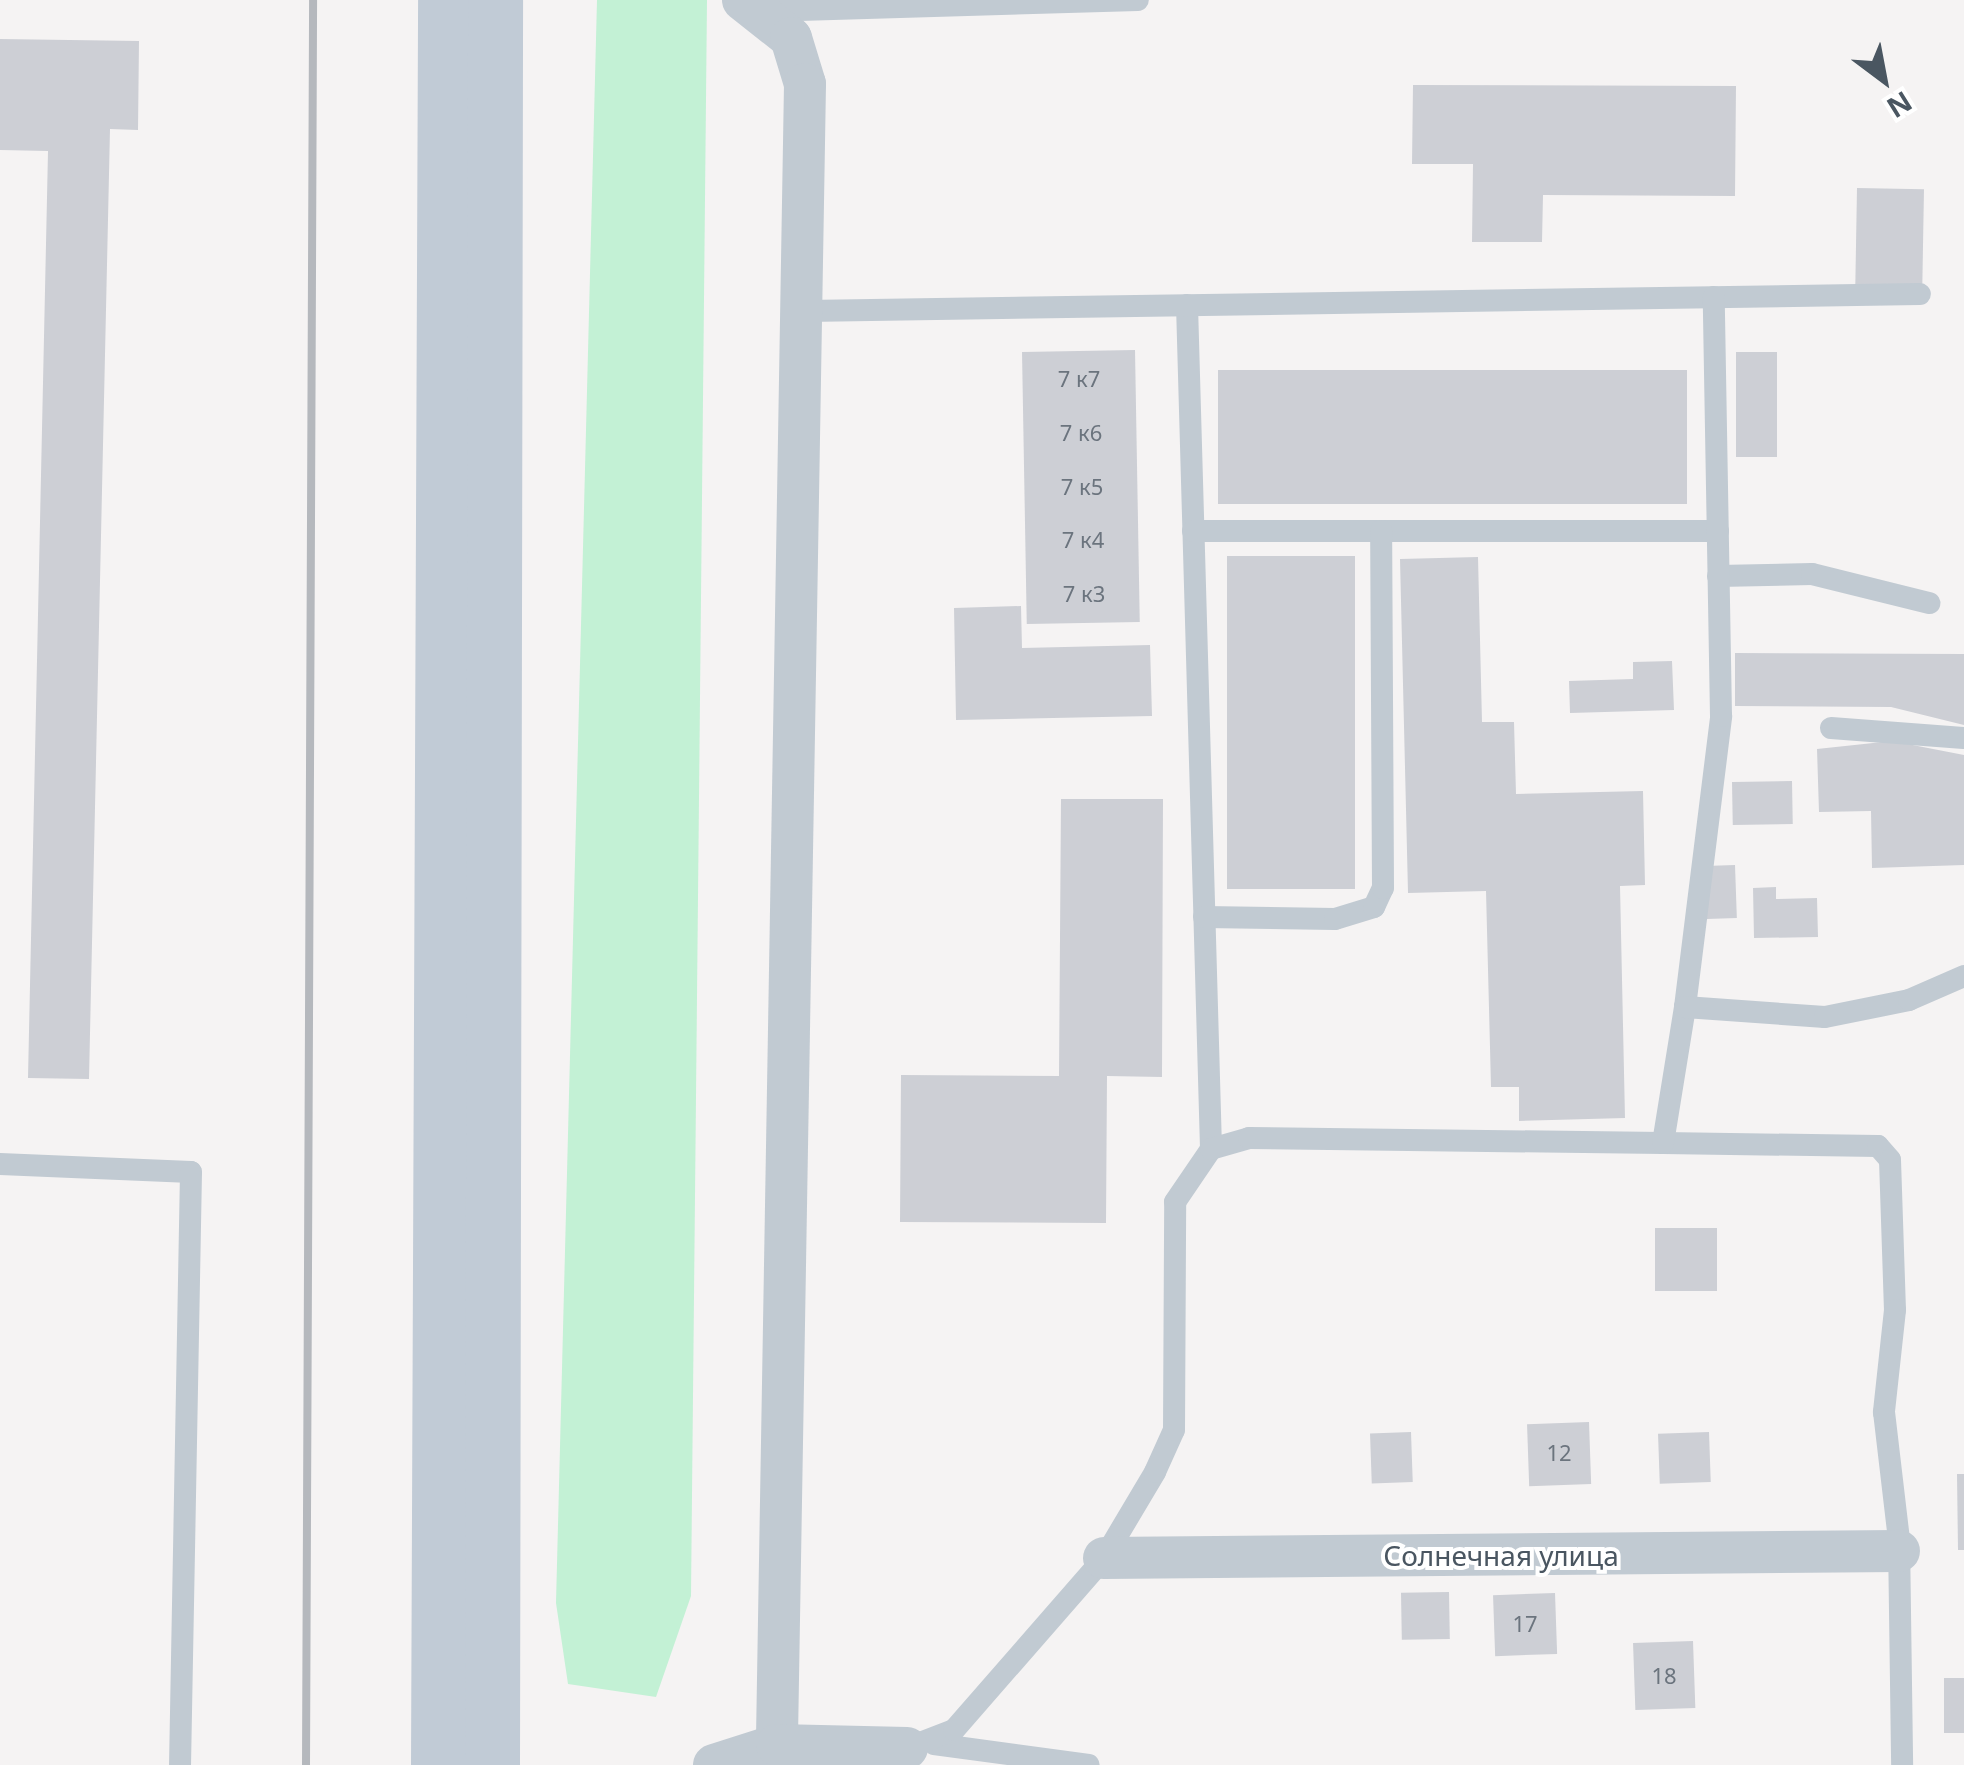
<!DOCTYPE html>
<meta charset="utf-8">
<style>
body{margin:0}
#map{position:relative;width:1964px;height:1765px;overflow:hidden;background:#f5f3f3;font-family:"Noto Sans",sans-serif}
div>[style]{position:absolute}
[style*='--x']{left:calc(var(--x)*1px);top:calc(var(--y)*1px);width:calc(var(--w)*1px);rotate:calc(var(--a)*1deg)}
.green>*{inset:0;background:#c3f1d5}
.building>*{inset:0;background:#cdcfd5;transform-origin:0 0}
.service>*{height:22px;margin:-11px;padding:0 11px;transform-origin:11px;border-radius:11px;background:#c1cad2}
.minor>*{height:42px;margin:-21px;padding:0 21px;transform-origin:21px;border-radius:21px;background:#c1cad2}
.secondary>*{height:55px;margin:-27.5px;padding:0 27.5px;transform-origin:27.5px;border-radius:27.5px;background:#c1cbd6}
.rail>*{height:8px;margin:-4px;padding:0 4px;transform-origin:4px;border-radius:4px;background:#b5b8bd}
span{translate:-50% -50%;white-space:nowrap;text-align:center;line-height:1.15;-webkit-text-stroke:8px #fff;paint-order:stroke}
.number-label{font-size:22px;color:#6b747e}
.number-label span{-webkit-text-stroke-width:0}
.street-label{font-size:28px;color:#4a5661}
.north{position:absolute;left:1834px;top:30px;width:100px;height:100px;-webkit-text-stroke:8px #fff;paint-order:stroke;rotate:148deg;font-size:28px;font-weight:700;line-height:40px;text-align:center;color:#4a5661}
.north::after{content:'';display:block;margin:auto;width:35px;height:45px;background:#4a5661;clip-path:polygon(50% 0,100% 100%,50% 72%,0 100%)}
</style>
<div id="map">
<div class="green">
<i style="clip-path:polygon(597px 0,707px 0,691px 1596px,656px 1697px,568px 1684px,556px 1603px)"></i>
</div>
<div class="building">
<i style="clip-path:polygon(0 39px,139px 41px,138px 130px,110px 129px,89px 1079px,28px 1078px,48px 151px,0 150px)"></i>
<i style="clip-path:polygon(1413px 85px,1736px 86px,1735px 196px,1543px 195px,1542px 242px,1472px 242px,1473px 164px,1412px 164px)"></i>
<i style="left:1857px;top:188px;width:67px;height:99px;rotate:1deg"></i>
<i style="left:1135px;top:350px;width:272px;height:113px;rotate:89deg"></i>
<i style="left:1736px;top:352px;width:41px;height:105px"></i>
<i style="left:1218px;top:370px;width:469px;height:134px"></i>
<i style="left:1227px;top:556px;width:128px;height:333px"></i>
<i style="clip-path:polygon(1478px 557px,1482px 722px,1514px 722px,1516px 794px,1643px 791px,1645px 885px,1620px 886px,1625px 1118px,1519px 1121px,1519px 1087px,1491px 1087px,1486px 891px,1408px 893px,1400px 559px)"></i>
<i style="clip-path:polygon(1021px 606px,1022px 648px,1150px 645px,1152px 716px,956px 720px,954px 608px)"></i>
<i style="clip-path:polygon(1735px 653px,1964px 654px,1964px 725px,1891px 707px,1735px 706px)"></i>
<i style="clip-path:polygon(1672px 661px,1674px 710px,1570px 713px,1569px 681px,1633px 679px,1633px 662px)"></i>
<i style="clip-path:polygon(1892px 741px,1964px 755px,1964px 865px,1872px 868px,1871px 811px,1819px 812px,1817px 749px)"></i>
<i style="left:1792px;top:781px;width:43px;height:60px;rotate:89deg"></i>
<i style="clip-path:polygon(1061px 799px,1163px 799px,1162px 1077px,1107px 1076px,1106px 1223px,900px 1222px,901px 1075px,1059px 1076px)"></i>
<i style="left:1735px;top:865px;width:53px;height:30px;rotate:88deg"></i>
<i style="clip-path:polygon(1776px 887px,1776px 899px,1817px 898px,1818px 937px,1754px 938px,1753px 888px)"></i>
<i style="left:1655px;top:1228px;width:62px;height:63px"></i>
<i style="left:1589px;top:1422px;width:62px;height:62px;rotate:88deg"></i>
<i style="left:1411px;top:1432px;width:50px;height:41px;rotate:88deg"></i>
<i style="left:1709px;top:1432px;width:50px;height:51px;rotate:88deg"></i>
<i style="clip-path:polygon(1957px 1474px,1964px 1474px,1964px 1550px,1958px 1550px)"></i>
<i style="left:1449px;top:1592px;width:47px;height:48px;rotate:89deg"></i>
<i style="left:1555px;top:1593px;width:61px;height:62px;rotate:88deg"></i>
<i style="left:1693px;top:1641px;width:67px;height:60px;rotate:88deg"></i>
<i style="left:1944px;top:1678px;width:20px;height:55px"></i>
</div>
<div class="service">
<i style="--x:766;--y:11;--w:372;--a:-1.7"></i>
<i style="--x:1187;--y:305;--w:844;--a:88.37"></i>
<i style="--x:806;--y:311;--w:1114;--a:-0.87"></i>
<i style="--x:1193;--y:531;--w:525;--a:0"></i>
<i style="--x:1718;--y:576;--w:94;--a:-1.2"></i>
<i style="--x:1812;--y:574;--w:121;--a:13.9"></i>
<i style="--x:1831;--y:728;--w:133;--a:4.3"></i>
<i style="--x:1204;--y:917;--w:131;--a:0.9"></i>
<i style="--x:1335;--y:919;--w:41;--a:-17.1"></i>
<i style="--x:1374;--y:907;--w:21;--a:-65"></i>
<i style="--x:1383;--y:888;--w:357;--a:-90.3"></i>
<i style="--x:1685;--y:1007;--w:293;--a:-82.9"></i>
<i style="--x:1721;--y:716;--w:419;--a:-91"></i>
<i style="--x:1663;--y:1143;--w:215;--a:0.8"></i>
<i style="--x:1878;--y:1146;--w:18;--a:49"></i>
<i style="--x:1890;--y:1160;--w:150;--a:88.1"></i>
<i style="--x:1895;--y:1310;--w:103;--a:96.2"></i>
<i style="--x:1884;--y:1412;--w:129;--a:83.3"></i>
<i style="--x:1899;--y:1540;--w:225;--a:89.2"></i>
<i style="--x:0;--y:1164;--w:191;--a:2.4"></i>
<i style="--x:191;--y:1172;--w:593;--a:91.06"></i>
<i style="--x:934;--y:1744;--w:156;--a:7.7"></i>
<i style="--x:907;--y:1748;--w:50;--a:-21"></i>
<i style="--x:954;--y:1730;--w:228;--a:-48.9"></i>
<i style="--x:1104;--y:1558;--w:100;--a:-59.3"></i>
<i style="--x:1155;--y:1472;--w:46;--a:-65.7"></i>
<i style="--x:1174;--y:1430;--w:228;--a:-89.7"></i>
<i style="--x:1175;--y:1202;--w:64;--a:-55.8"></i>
<i style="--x:1211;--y:1149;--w:40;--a:-16"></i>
<i style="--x:1249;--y:1138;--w:414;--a:0.7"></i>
<i style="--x:1663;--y:1143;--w:138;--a:-80.8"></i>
<i style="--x:1685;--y:1007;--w:140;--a:4.1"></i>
<i style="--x:1825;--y:1017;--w:86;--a:-11.4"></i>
<i style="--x:1909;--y:1000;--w:60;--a:-23.6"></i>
</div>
<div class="minor">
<i style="--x:743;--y:0;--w:61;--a:38.4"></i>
<i style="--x:791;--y:38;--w:48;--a:73.1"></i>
<i style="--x:805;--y:84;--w:1661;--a:90.97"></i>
<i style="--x:1104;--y:1558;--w:795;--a:-0.5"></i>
<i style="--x:714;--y:1765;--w:66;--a:-17.6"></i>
<i style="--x:777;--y:1745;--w:130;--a:1.3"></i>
</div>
<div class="secondary">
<i style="--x:438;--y:1765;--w:1765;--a:-89.77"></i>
<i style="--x:492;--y:1765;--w:1765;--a:-89.9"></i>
</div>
<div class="rail">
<i style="--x:306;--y:1765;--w:1765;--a:-89.77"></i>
</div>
<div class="number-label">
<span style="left:1079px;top:379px">7 к7</span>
<span style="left:1081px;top:433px">7 к6</span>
<span style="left:1082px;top:487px">7 к5</span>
<span style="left:1083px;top:540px">7 к4</span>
<span style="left:1084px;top:594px">7 к3</span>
<span style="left:1559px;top:1453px">12</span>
<span style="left:1525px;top:1624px">17</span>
<span style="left:1664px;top:1676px">18</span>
</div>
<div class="street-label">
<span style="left:1501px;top:1555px">Солнечная улица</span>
</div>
<div class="north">N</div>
</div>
